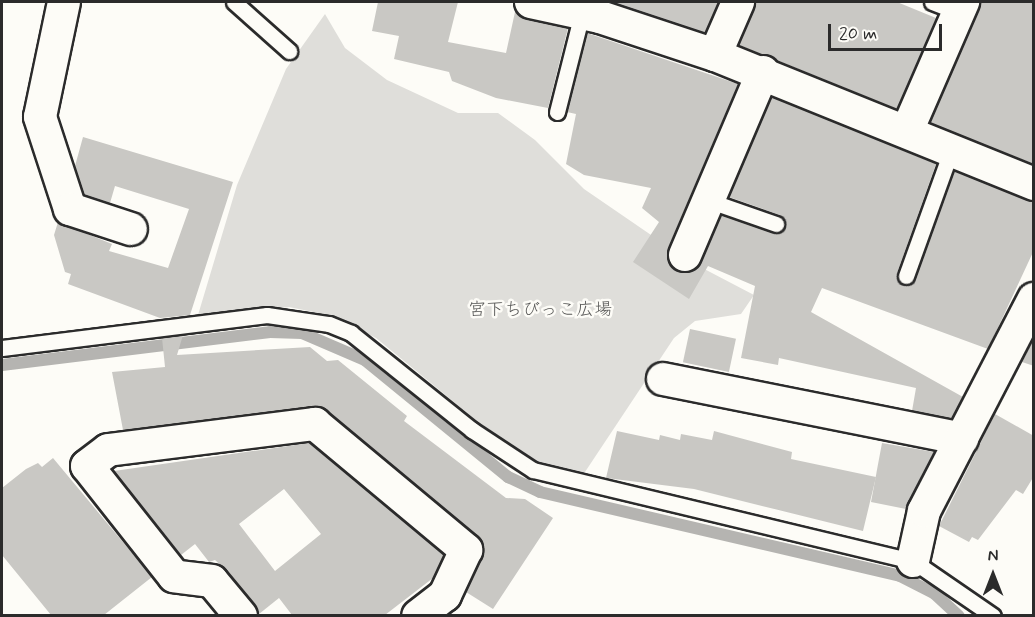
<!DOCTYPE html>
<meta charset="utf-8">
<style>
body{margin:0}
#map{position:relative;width:1035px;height:617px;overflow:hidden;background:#fdfcf7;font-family:Mynerve,"Klee One",sans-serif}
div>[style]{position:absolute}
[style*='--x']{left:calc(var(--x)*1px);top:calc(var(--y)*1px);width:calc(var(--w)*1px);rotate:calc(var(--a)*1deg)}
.green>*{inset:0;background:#dfdeda}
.stream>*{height:12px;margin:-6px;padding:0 6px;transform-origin:6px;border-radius:6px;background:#b5b4b1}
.building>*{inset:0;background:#c9c8c4;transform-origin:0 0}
.roads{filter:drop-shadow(2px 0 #2b2b2b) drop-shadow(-2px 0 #2b2b2b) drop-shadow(0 2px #2b2b2b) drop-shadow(0 -2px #2b2b2b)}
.lane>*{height:15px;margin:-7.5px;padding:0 7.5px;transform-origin:7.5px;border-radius:7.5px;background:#fdfcf7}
.street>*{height:32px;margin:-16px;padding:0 16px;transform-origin:16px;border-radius:16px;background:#fdfcf7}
span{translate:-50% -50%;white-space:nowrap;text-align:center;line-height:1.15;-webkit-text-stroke:5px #fdfcf7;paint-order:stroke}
.park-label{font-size:18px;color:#585857}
.frame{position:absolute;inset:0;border:3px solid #2b2b2b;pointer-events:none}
.north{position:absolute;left:963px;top:545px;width:60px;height:60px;-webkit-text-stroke:4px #fdfcf7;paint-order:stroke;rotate:0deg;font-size:16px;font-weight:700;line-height:24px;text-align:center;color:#2b2b2b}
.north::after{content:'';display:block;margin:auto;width:21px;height:27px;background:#2b2b2b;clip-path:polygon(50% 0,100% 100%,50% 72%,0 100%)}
.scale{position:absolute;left:828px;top:24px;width:114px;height:27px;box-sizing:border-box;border:3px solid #2b2b2b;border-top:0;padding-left:8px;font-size:18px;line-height:21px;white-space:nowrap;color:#2b2b2b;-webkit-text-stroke:4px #fdfcf7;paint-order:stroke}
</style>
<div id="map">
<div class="green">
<i style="clip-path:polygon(325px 14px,345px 48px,387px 80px,458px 113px,498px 113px,535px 140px,584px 189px,689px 261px,754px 295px,741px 314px,695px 321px,674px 338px,581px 478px,516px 453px,376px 338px,333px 316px,289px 307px,198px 315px,237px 185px,286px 69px)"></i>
</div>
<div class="stream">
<i style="--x:2;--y:365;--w:270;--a:-7"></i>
<i style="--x:270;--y:332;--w:32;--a:2"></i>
<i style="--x:302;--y:333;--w:69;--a:23.2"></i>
<i style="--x:365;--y:360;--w:185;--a:39.3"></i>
<i style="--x:508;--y:477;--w:35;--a:25"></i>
<i style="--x:540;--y:492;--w:370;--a:13.1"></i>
<i style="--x:900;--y:576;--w:38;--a:27"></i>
<i style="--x:934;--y:593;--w:34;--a:43"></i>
</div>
<div class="building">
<i style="clip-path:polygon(378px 2px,458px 2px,448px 42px,506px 53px,515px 12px,568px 28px,548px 108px,496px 98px,452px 81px,449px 72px,394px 59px,399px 36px,372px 31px)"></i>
<i style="clip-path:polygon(610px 2px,719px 2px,705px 33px)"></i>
<i style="clip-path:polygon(756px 2px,897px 2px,936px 18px,897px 109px,739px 45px)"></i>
<i style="clip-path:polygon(981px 2px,1034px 2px,1034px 164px,930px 123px)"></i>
<i style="clip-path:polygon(587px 33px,738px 84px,668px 248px,670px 265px,679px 272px,688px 273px,701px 263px,721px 215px,773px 233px,785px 228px,780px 215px,729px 197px,772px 97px,936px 164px,897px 273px,902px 285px,915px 279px,954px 171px,1034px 202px,1034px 250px,988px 349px,822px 288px,811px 312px,963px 397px,952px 419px,912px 411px,916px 388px,779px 358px,778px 365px,741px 358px,755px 286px,708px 266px,689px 299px,633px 262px,659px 222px,642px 208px,651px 188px,584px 175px,566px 164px,576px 114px,567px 112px)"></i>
<i style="clip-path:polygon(83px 137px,233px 182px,190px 315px,160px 318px,68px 284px,71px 274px,65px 272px,54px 235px,58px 222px,112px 244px,109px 251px,168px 268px,189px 209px,115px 186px,110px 203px,84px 195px,75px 166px)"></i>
<i style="left:690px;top:329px;width:47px;height:34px;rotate:12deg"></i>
<i style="clip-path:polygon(183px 335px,177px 355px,310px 347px,327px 361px,338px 360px,407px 416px,404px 421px,506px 498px,525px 499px,553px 518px,493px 609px,466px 592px,484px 550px,478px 537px,320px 407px,123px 430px,112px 372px,165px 367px,162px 338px)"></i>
<i style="clip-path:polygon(1034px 339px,1034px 366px,1022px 362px)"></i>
<i style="clip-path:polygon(995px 414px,1034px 436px,1034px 476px,1023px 494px,1016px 490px,978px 540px,972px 537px,969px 542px,939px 526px)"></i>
<i style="clip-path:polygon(617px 431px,659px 440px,660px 435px,680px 440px,681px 434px,712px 440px,714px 431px,792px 452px,791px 459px,876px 477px,863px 531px,694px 489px,606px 478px)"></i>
<i style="clip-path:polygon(evenodd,309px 443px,444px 555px,433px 578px,385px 615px,292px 615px,279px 598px,259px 614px,226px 570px,215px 560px,209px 562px,195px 544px,181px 555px,114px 471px,309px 443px,284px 489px,321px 534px,275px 571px,239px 524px,284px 489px)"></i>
<i style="clip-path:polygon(882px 443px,934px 452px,906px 509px,871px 502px)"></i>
<i style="clip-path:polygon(53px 458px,152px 577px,104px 615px,51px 615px,2px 555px,2px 488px,26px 469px,38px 463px,42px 467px)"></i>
</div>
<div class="roads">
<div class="lane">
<i style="--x:234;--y:2;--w:74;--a:41.7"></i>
<i style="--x:932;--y:2;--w:28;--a:21"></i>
<i style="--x:557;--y:112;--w:102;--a:-75.8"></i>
<i style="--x:710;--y:201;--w:70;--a:19.2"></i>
<i style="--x:906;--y:276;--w:133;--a:-70.2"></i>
<i style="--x:2;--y:348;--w:267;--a:-7.1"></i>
<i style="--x:267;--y:315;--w:63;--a:8.3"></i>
<i style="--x:329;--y:324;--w:24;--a:22"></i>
<i style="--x:351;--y:333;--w:155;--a:38.7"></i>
<i style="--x:472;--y:430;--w:73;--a:33.3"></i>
<i style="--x:533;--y:470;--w:391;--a:13.5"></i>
<i style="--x:913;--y:561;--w:97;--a:34.5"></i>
</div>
<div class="street">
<i style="--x:64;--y:2;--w:117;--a:101.8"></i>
<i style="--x:40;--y:117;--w:97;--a:71.9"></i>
<i style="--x:70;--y:209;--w:64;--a:18.2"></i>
<i style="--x:531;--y:2;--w:71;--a:12.3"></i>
<i style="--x:600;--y:17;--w:121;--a:18.3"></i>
<i style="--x:715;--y:55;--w:344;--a:22"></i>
<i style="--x:715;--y:55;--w:58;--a:-66.5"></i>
<i style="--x:907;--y:131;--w:141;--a:-66.5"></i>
<i style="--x:685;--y:255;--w:199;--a:-66.9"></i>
<i style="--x:663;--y:379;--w:305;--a:11.3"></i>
<i style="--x:913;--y:561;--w:51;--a:-77.6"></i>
<i style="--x:924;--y:511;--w:239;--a:-62.6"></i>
<i style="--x:241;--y:616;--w:45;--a:-129.6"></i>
<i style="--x:212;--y:581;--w:38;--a:-173"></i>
<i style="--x:174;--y:576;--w:140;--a:-128.3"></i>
<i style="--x:87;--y:466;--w:26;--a:-37"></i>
<i style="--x:108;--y:450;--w:209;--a:-7.2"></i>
<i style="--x:315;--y:424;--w:197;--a:39.8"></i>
<i style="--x:466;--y:550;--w:50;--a:115"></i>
<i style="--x:445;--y:595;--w:34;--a:142"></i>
</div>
</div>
<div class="park-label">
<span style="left:540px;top:310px">宮下ちびっこ広場</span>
</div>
<div class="frame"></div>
<div class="north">N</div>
<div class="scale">20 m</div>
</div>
